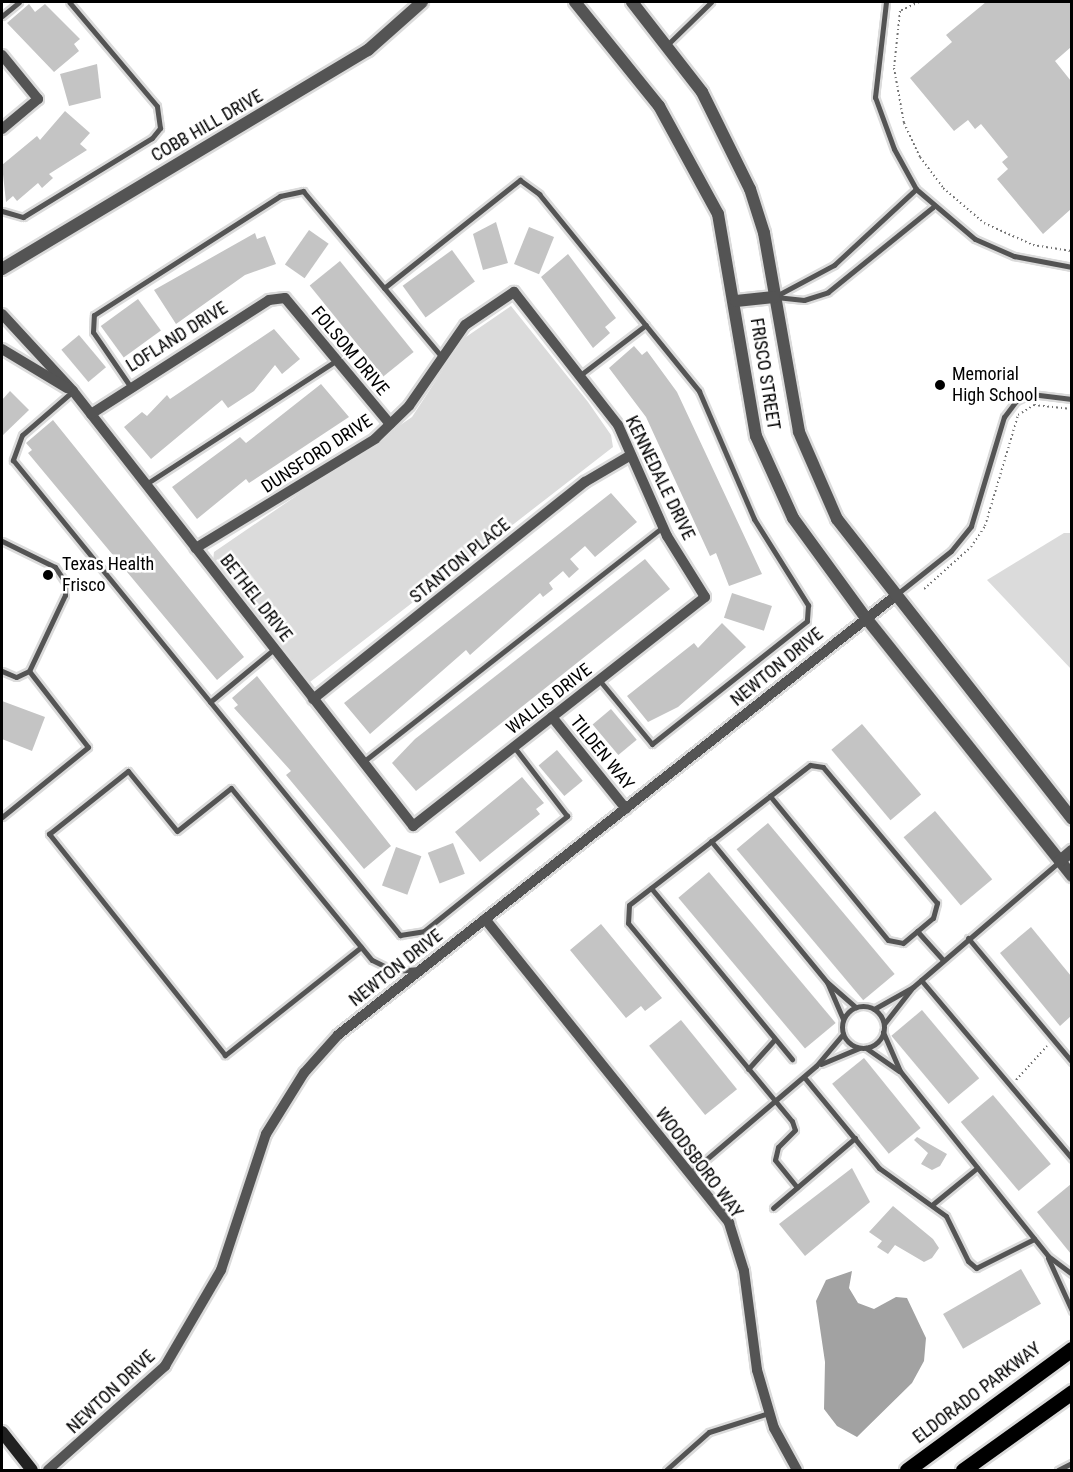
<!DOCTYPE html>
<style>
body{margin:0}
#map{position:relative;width:1073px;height:1472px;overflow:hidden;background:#fff;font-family:"Roboto Condensed",sans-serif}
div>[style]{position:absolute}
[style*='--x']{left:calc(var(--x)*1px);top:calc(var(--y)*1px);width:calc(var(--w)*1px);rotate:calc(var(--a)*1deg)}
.green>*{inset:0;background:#dbdbdb}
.water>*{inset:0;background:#a2a2a2}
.building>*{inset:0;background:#c4c4c4;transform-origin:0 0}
.path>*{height:2px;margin-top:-1px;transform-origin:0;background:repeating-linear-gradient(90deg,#767676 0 1.5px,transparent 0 4.5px)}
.roads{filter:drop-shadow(2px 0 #dbdbdb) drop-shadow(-2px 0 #dbdbdb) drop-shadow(0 2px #dbdbdb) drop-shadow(0 -2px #dbdbdb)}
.service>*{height:5px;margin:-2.5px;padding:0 2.5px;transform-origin:2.5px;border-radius:2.5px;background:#545454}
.service>.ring{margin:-2.5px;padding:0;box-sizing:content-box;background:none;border:5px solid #545454;border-radius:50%}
.minor>*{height:10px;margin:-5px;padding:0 5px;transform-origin:5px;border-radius:5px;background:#545454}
.tertiary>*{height:12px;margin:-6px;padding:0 6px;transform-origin:6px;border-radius:6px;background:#545454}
.secondary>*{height:12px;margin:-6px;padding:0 6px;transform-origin:6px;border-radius:6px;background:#212121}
.primary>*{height:15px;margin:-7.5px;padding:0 7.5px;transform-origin:7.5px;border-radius:7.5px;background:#000}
.dots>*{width:16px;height:16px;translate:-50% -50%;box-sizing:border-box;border:3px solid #fff;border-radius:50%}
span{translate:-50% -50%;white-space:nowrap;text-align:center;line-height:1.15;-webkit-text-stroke:5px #fff;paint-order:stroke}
.street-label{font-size:18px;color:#000}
.poi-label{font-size:18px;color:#000}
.left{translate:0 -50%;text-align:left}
.frame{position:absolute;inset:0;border:3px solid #000;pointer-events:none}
</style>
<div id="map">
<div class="green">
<i style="clip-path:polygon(511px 306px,588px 402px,611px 435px,613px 447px,310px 682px,213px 561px,214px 552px,412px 417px,463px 339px)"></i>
<i style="clip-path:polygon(1064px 533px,1071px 533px,1071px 669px,987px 580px)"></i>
</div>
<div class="water">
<i style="clip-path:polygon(852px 1271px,849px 1288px,858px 1303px,874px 1309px,896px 1297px,907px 1298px,926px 1338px,924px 1361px,912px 1383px,857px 1437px,837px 1426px,824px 1409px,825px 1362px,816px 1301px,826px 1280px)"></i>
</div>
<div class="building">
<i style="clip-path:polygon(986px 2px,1071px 2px,1071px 47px,1055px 61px,1071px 81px,1071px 209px,1043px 234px,997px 179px,1008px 169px,1002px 162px,1008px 157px,981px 124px,975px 129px,968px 120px,954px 131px,910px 78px,952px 42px,946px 35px)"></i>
<i style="clip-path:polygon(29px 4px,35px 12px,45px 4px,80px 39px,74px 44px,79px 51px,54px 72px,7px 23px)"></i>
<i style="clip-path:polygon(97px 64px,101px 98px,69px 106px,60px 74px)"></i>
<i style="clip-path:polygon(65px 111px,90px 133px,80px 144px,87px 150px,49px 174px,53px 178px,42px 188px,38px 183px,17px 201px,13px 196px,6px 202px,2px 165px,37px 136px,40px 140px)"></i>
<i style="clip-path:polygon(496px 222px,508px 263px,483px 270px,473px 234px)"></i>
<i style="left:529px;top:227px;width:27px;height:40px;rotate:22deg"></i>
<i style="left:309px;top:230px;width:24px;height:42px;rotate:35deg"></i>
<i style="clip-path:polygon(255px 233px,257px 239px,265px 236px,276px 264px,245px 275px,176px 324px,154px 290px)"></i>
<i style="left:452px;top:250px;width:39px;height:61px;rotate:54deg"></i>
<i style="clip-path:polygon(568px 254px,616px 318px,605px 327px,610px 333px,593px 348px,541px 277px)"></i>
<i style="left:340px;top:261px;width:117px;height:39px;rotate:51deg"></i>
<i style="left:138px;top:299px;width:39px;height:46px;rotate:54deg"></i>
<i style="clip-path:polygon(274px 329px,300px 359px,282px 374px,275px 365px,254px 391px,228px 408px,222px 400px,151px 459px,124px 427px,142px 412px,147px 416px,167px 395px,170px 399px)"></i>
<i style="left:79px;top:335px;width:42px;height:23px;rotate:50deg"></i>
<i style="clip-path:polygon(634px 346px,642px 355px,647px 351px,677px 392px,762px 574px,729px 586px,716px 553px,710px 556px,646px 417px,609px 368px)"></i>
<i style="clip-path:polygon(321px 384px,349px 417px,249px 483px,246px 479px,197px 519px,172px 487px,240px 437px,246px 443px)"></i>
<i style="clip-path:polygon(10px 391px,29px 410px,2px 436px,2px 400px)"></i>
<i style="clip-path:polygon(53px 420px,244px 657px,217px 680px,28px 453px,32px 450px,26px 443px)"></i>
<i style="clip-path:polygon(611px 493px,637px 522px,595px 557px,585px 546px,570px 559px,579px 569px,569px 578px,563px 571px,549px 583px,553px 589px,543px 597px,540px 593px,470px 655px,466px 650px,370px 734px,344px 703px)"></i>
<i style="clip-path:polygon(645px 559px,670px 589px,416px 791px,392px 763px,415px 739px)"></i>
<i style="left:732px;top:593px;width:42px;height:26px;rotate:18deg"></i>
<i style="clip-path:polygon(722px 623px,746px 647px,678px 707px,648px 722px,627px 696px,694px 643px,698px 648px)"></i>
<i style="clip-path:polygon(257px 676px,391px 846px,364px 869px,286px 775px,291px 771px,234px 708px,238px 705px,232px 698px)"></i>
<i style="clip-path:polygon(2px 701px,45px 717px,32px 751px,2px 739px)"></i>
<i style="left:611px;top:709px;width:40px;height:24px;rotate:50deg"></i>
<i style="left:862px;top:724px;width:92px;height:40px;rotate:50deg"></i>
<i style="left:557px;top:750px;width:40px;height:24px;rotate:50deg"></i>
<i style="clip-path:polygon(522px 777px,544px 803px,536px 809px,540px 814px,480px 862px,455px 832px)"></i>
<i style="left:935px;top:811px;width:89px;height:41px;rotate:50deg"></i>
<i style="left:768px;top:823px;width:197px;height:41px;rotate:50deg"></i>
<i style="left:453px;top:843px;width:33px;height:27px;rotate:69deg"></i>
<i style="left:396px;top:847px;width:27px;height:41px;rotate:20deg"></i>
<i style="left:709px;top:872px;width:197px;height:40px;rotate:50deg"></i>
<i style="clip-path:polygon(601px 924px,662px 998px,645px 1011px,641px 1006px,626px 1018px,570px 950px)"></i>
<i style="clip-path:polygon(1031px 927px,1071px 976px,1071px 1016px,1060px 1026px,1000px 953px)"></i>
<i style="left:922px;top:1010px;width:89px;height:40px;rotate:50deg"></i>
<i style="left:681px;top:1020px;width:89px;height:41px;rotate:51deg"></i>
<i style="left:864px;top:1058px;width:90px;height:41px;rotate:51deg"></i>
<i style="left:993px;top:1095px;width:90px;height:42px;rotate:50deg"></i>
<i style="clip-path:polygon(917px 1137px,947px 1154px,940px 1166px,932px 1170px,921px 1164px,928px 1153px,914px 1140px)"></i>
<i style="clip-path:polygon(852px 1168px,870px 1202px,805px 1256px,779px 1224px)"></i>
<i style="clip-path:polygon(1071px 1184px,1071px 1254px,1037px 1212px)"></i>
<i style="clip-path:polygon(893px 1206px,933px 1239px,939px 1248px,932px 1258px,924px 1262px,895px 1245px,888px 1254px,877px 1247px,882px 1241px,869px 1232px)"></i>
<i style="left:1021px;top:1269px;width:40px;height:90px;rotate:60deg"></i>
</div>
<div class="path">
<i style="--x:919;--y:2;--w:21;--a:155"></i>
<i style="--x:900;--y:11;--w:57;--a:96"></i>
<i style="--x:894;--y:68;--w:56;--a:79.7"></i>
<i style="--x:904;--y:123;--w:38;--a:65"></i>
<i style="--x:920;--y:157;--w:39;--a:53"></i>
<i style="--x:943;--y:188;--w:54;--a:40.5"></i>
<i style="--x:984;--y:223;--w:54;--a:24.2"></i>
<i style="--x:1033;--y:245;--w:39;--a:9"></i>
<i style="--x:924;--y:589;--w:63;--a:-41.8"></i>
<i style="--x:971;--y:547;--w:25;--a:-56"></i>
<i style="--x:985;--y:526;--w:116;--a:-73.4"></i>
<i style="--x:1018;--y:415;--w:19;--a:-32"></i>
<i style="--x:1034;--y:405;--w:38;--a:6"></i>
<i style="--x:1016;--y:1080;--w:46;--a:-47.6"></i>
</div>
<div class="roads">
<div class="service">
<i style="--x:886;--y:2;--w:96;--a:96.6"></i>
<i style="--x:875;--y:97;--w:55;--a:69.9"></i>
<i style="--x:894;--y:149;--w:46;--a:61.2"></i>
<i style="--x:916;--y:189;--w:77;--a:40.3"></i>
<i style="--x:975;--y:239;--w:43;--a:23.6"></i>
<i style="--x:1014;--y:256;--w:59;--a:10.7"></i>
<i style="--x:2;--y:16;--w:22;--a:-39"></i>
<i style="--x:667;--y:45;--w:62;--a:-44.3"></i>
<i style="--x:2;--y:211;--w:22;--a:16"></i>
<i style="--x:23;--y:217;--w:151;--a:-31.5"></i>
<i style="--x:152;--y:138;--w:13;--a:-51"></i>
<i style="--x:160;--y:128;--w:22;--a:-98"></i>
<i style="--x:157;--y:106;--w:136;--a:-130.2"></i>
<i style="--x:384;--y:288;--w:174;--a:-38.5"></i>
<i style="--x:520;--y:180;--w:24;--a:36"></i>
<i style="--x:539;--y:194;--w:254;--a:50.9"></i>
<i style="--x:699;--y:391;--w:139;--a:66.7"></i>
<i style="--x:754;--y:519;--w:102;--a:57.9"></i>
<i style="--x:808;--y:605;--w:16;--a:94"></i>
<i style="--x:807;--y:621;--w:198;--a:141.6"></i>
<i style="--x:652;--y:744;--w:82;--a:-129.5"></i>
<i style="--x:776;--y:296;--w:66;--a:-28.1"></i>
<i style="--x:834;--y:265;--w:112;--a:-42.8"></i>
<i style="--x:776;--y:297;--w:28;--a:6"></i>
<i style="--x:804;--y:300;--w:25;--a:-18"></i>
<i style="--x:828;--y:292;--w:135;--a:-39"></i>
<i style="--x:579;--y:376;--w:84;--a:-37.3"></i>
<i style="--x:130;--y:386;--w:65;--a:-124.4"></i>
<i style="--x:93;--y:332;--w:17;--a:-87"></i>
<i style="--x:94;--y:315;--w:221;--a:-32.6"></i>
<i style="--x:280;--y:196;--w:24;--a:-12"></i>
<i style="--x:303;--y:191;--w:215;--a:50.1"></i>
<i style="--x:73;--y:391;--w:67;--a:139.2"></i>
<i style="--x:22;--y:435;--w:27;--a:110"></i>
<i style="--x:13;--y:460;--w:613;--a:50.83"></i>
<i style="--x:400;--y:935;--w:24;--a:-9"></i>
<i style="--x:424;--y:931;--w:184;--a:-38.8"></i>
<i style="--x:567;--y:816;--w:87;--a:-127.5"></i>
<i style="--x:146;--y:484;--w:228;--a:-33"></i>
<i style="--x:2;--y:541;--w:59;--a:26.1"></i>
<i style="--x:55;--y:567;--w:18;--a:56"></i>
<i style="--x:65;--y:582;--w:13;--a:90"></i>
<i style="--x:65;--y:595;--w:84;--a:115.3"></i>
<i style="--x:29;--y:671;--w:14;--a:155"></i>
<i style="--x:16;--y:677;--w:15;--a:-157"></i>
<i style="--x:897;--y:594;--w:69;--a:-38.5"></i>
<i style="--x:951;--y:551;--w:32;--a:-51"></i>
<i style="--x:971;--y:526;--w:114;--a:-73.2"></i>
<i style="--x:1004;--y:417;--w:20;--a:-53"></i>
<i style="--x:1016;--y:401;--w:17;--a:-25"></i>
<i style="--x:1031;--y:394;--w:41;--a:7"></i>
<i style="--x:210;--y:702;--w:83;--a:-39.6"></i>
<i style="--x:363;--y:762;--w:381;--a:-38.1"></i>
<i style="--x:770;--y:796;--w:186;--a:50.7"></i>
<i style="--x:888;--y:940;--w:15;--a:11"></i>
<i style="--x:903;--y:943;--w:39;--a:-40"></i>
<i style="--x:933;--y:918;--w:16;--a:-75"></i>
<i style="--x:937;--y:903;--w:177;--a:-130"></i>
<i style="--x:823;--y:767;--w:13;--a:-171"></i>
<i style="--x:810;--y:765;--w:51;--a:142.2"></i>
<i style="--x:770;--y:796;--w:178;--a:142.3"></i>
<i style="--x:629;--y:905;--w:18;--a:93"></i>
<i style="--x:628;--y:923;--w:257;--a:50.4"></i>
<i style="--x:792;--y:1121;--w:9;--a:72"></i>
<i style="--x:795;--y:1130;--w:24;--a:135"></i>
<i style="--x:778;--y:1147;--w:13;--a:103"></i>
<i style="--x:775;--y:1160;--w:35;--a:51"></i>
<i style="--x:2;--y:817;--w:111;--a:-39.1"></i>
<i style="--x:88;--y:747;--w:96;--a:-127.8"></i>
<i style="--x:711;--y:841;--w:183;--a:50.6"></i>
<i style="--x:827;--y:982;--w:40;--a:66.6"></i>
<i style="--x:651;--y:888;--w:222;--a:50.5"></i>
<i style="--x:917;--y:931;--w:39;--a:48"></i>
<i style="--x:968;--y:938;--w:162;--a:50"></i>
<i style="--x:361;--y:947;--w:174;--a:141.5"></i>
<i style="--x:225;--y:1055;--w:283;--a:-128.5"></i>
<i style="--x:49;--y:834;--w:101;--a:-38.6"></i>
<i style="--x:128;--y:771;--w:77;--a:50.8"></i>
<i style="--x:177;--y:831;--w:69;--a:-38.5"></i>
<i style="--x:231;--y:788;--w:222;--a:50.7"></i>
<i style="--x:372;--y:960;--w:25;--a:26"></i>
<i style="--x:395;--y:971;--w:21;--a:-5"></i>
<i style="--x:921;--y:980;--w:234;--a:49.8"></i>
<i style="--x:828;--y:983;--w:37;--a:41"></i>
<i class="ring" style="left:842px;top:1006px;width:37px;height:37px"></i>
<i style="--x:874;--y:1009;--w:45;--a:-29.4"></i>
<i style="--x:913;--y:987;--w:194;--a:-40.6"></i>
<i style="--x:884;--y:1024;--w:46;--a:-52.1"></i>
<i style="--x:883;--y:1032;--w:43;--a:66.4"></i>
<i style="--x:900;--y:1071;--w:237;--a:51.3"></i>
<i style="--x:1048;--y:1256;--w:30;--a:37"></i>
<i style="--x:866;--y:1048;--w:40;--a:34.9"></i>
<i style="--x:821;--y:1064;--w:41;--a:-22.8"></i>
<i style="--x:748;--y:1069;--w:40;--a:-48"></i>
<i style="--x:804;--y:1077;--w:118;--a:50.5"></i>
<i style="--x:879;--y:1168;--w:82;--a:35.6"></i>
<i style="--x:946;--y:1216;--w:50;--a:63.9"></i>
<i style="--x:968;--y:1261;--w:11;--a:41"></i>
<i style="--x:976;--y:1268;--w:65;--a:-26.6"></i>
<i style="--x:689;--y:1174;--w:167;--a:-40.4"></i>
<i style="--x:816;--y:1066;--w:42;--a:-49.8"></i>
<i style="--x:933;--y:1204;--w:57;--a:-39.3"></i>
<i style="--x:773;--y:1208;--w:108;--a:-40.5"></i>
<i style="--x:1048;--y:1258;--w:58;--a:65.6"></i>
<i style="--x:666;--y:1470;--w:57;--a:-41.5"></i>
<i style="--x:709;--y:1432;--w:63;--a:-17.6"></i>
<i style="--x:1058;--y:1470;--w:16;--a:-27"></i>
</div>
<div class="minor">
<i style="--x:2;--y:55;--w:57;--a:50.7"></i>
<i style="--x:38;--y:99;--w:47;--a:140.2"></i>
<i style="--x:2;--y:314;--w:105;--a:47.3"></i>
<i style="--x:73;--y:391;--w:199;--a:51.9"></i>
<i style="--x:196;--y:548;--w:353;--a:52"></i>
<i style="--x:413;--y:826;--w:371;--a:-38.1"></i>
<i style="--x:705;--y:597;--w:72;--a:-121.9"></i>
<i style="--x:667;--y:536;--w:121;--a:-113.8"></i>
<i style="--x:618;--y:425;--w:169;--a:-128"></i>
<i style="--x:514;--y:292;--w:59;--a:146"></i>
<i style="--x:465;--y:325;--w:98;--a:124.7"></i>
<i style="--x:409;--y:406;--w:47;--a:135.9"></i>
<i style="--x:375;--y:439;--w:210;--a:148.7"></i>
<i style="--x:2;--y:349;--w:76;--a:31"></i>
<i style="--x:91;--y:414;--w:211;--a:-32.6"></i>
<i style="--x:269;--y:300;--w:16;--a:-7"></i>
<i style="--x:285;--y:298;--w:164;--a:50.2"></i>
<i style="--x:313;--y:699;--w:348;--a:-38.6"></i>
<i style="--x:585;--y:482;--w:53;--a:-30.4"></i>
<i style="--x:552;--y:717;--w:118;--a:51.2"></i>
<i style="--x:485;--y:919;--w:390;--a:51.2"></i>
<i style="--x:729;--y:1223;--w:50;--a:72.6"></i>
<i style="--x:744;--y:1271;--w:100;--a:82.5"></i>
<i style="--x:757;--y:1370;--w:60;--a:73.7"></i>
<i style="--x:774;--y:1428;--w:48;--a:61.3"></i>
<i style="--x:48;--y:1470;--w:157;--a:-41.6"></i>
<i style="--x:165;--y:1366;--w:111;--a:-59.7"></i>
<i style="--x:221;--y:1270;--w:143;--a:-71.7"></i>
<i style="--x:266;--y:1134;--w:72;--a:-58.1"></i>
<i style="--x:304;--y:1073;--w:51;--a:-48.2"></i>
<i style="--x:338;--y:1035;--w:708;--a:-38.23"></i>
</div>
<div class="tertiary">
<i style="--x:575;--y:2;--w:134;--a:51.1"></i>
<i style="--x:659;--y:106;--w:123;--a:61.4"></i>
<i style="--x:718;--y:214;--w:225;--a:80.3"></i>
<i style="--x:756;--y:436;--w:90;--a:65.7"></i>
<i style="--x:793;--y:518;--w:124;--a:53.9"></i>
<i style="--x:866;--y:618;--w:330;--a:51.4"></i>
<i style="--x:632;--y:2;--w:114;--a:52.1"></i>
<i style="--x:702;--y:92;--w:108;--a:63.7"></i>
<i style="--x:750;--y:189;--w:46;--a:72.3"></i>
<i style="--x:764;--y:233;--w:202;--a:80"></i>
<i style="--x:799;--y:432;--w:95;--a:66.4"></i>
<i style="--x:837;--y:519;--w:381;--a:51.9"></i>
<i style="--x:2;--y:269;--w:427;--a:-30.9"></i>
<i style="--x:368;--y:50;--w:72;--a:-41.6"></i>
<i style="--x:736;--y:301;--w:38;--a:-6"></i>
<i style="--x:1060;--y:861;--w:16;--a:-40"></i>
</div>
<div class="secondary">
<i style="--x:2;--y:1432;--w:48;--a:51.7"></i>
</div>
<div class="primary">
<i style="--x:907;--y:1470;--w:205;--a:-36.3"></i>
<i style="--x:963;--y:1470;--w:134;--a:-35.6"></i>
</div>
</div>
<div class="dots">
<i style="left:940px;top:385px;background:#000"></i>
<i style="left:48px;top:575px;background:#000"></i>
</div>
<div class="street-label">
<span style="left:207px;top:126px;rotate:-30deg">COBB HILL DRIVE</span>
<span style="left:177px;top:337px;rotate:-32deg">LOFLAND DRIVE</span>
<span style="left:350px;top:351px;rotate:50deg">FOLSOM DRIVE</span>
<span style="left:765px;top:374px;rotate:81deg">FRISCO STREET</span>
<span style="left:317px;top:454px;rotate:-33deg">DUNSFORD DRIVE</span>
<span style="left:660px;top:478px;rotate:64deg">KENNEDALE DRIVE</span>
<span style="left:460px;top:561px;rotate:-39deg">STANTON PLACE</span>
<span style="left:256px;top:598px;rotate:52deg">BETHEL DRIVE</span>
<span style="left:777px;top:667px;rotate:-39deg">NEWTON DRIVE</span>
<span style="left:549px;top:699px;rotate:-38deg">WALLIS DRIVE</span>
<span style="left:602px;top:753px;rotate:51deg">TILDEN WAY</span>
<span style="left:396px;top:968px;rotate:-38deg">NEWTON DRIVE</span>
<span style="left:699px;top:1163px;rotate:53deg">WOODSBORO WAY</span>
<span style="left:111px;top:1392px;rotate:-43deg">NEWTON DRIVE</span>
<span style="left:977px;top:1393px;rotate:-37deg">ELDORADO PARKWAY</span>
</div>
<div class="poi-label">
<span class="left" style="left:952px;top:385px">Memorial<br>High School</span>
<span class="left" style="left:62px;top:575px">Texas Health<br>Frisco</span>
</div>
<div class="frame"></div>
</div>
